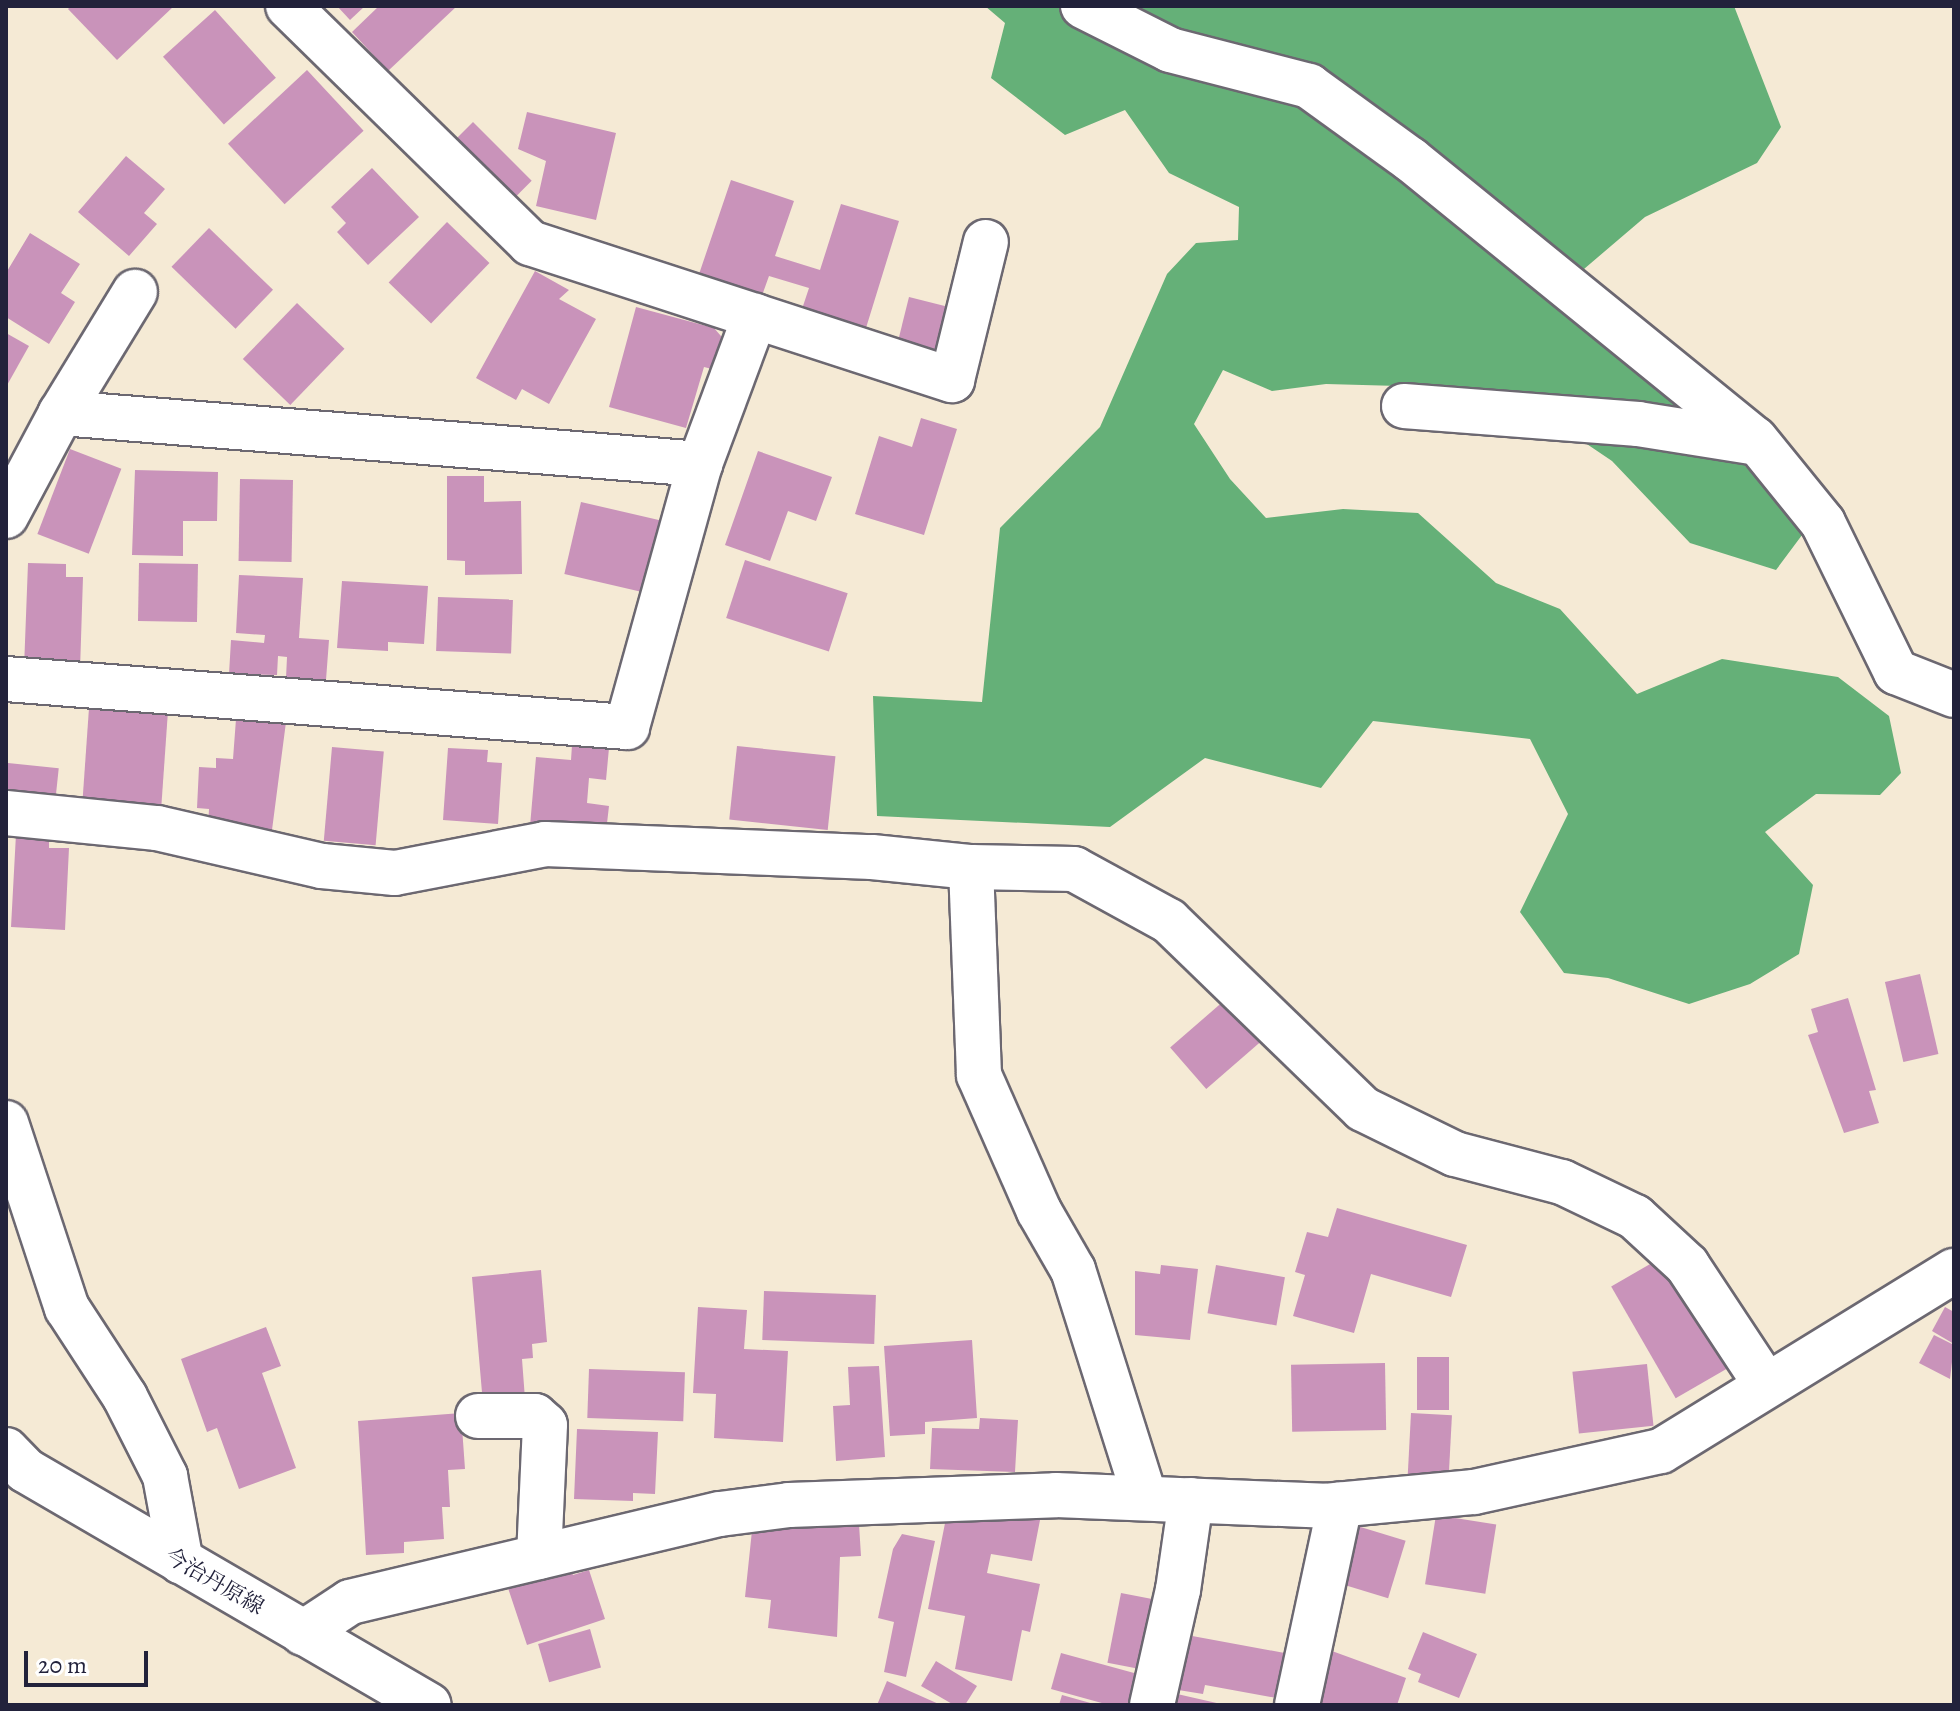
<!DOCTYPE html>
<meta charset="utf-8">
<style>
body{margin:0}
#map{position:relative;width:1960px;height:1711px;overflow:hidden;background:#f5ead5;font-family:Alegreya,"Noto Serif JP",serif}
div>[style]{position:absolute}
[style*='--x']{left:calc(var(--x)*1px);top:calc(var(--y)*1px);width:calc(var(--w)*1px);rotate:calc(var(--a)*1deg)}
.forest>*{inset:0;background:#65b078}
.building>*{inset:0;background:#c993ba;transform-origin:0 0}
.roads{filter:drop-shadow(2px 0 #6c6871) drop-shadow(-2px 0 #6c6871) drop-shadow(0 2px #6c6871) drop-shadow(0 -2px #6c6871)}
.minor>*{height:44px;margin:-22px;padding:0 22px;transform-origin:22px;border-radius:22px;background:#fff}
.secondary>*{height:44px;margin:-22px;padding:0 22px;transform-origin:22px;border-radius:22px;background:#fff}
span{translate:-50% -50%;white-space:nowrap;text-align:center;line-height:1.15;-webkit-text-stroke:8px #fff;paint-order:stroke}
.street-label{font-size:22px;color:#22223b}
.frame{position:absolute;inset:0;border:8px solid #22223b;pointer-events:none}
.scale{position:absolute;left:24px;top:1651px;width:124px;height:36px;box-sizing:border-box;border:4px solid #22223b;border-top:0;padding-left:10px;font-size:24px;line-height:28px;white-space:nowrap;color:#22223b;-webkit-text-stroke:6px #fff;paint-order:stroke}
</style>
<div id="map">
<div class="forest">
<i style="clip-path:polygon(985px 6px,1734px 6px,1781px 127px,1757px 163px,1645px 217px,1550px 298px,1660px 383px,1808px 527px,1776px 570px,1690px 543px,1612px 461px,1529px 405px,1399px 386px,1326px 384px,1272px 391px,1223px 370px,1194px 424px,1230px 479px,1266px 518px,1343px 509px,1418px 513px,1496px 583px,1560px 609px,1637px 694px,1722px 659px,1838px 677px,1889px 716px,1901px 773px,1880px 795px,1816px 794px,1765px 832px,1813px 885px,1799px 954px,1750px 984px,1689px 1004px,1608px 978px,1564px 973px,1520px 912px,1568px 814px,1530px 739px,1373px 721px,1321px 788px,1205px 758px,1110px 827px,877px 816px,873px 696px,982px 702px,1000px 528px,1100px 427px,1167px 274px,1196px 243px,1238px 240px,1239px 207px,1169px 173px,1125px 110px,1065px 135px,991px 78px,1005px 23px)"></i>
</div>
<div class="building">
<i style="clip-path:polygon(71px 6px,174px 6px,117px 60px,68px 9px)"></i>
<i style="clip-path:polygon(337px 6px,365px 6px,350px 20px)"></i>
<i style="clip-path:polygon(379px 6px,457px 6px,388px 71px,352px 32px)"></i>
<i style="left:215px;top:10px;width:91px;height:70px;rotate:48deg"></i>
<i style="left:307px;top:70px;width:83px;height:108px;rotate:47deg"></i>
<i style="clip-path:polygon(527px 112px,616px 133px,596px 220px,536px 206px,546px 161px,518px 149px)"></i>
<i style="left:473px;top:122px;width:83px;height:35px;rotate:45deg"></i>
<i style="clip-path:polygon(126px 156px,165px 189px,144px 213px,157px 224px,129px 256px,78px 212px)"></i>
<i style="clip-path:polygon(372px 168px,419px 217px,368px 265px,337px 232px,346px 223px,331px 207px)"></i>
<i style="clip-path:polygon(731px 180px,794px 201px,775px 256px,820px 270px,841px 204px,899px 221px,866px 328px,802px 309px,809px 288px,769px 276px,760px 301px,697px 280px)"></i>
<i style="left:447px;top:222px;width:59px;height:84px;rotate:44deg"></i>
<i style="left:209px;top:228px;width:89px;height:54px;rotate:44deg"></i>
<i style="clip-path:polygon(30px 233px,80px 264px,61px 293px,75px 302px,49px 344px,6px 317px,6px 273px)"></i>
<i style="clip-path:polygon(535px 271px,569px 290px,559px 299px,596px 319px,549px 404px,522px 389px,516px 400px,476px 378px)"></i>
<i style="left:909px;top:297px;width:44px;height:45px;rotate:14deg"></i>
<i style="left:297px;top:303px;width:66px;height:78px;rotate:44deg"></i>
<i style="clip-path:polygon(636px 307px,714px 328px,727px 343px,720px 371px,704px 367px,686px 428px,609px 407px)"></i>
<i style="clip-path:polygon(6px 333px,29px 346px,6px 387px)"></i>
<i style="clip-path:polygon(921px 418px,957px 429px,924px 535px,855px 514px,879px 436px,912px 447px)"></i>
<i style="left:70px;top:449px;width:55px;height:91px;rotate:21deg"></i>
<i style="clip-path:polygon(758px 451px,832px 477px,816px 521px,788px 511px,770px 561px,725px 545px)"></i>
<i style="clip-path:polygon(135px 470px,218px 472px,217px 521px,183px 521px,183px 556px,132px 555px)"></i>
<i style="clip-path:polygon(447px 476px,484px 476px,484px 502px,521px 501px,522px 574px,465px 575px,465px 561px,447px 560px)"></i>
<i style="left:240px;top:479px;width:53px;height:82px;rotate:1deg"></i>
<i style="left:581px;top:502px;width:82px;height:74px;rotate:13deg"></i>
<i style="left:745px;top:560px;width:108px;height:61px;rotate:18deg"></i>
<i style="clip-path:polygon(28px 563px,66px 564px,66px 577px,83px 577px,80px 670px,24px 668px)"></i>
<i style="left:139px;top:563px;width:59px;height:58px;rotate:1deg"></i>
<i style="clip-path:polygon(239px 575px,303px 578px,299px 638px,329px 640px,326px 680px,286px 678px,287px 657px,278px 656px,277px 675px,229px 674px,231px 640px,264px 643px,265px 635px,236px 633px)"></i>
<i style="clip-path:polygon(342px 581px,428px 586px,424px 644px,388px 642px,388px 651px,337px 648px)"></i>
<i style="left:438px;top:597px;width:75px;height:54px;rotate:2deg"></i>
<i style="left:89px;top:708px;width:79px;height:95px;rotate:4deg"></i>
<i style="clip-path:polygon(236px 719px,286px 722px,272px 830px,208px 827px,209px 809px,197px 808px,199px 767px,216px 768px,216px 758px,233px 759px)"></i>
<i style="clip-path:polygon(572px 745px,609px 748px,606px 780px,589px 778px,587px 803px,609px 806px,606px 832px,530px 826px,536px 757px,571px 760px)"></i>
<i style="left:737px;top:746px;width:99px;height:74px;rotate:6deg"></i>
<i style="left:332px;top:747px;width:52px;height:94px;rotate:5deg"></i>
<i style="clip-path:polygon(448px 748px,488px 750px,487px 762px,502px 763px,498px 824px,443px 820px)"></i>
<i style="left:8px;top:763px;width:51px;height:33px;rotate:6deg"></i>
<i style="clip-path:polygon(16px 834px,49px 836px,49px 848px,69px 848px,65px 930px,11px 927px)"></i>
<i style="left:1920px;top:974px;width:82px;height:36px;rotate:77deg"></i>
<i style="clip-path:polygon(1848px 998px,1876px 1090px,1869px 1091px,1879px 1123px,1844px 1133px,1808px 1035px,1818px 1032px,1811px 1009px)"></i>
<i style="left:1226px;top:999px;width:55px;height:74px;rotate:49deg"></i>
<i style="clip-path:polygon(1337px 1208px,1467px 1245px,1451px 1297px,1371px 1274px,1354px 1333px,1293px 1316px,1305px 1275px,1295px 1272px,1307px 1232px,1328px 1237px)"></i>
<i style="left:1664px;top:1256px;width:129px;height:61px;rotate:60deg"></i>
<i style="clip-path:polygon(1161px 1265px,1198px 1269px,1190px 1340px,1135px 1335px,1135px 1271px,1160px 1274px)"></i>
<i style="left:1216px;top:1265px;width:70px;height:49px;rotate:10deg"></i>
<i style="clip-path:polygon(541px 1270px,547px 1342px,532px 1344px,533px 1358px,522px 1359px,525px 1399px,483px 1404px,472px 1277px)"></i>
<i style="left:764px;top:1291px;width:112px;height:49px;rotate:2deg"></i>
<i style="clip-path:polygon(698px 1307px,747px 1310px,744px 1349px,788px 1351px,783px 1442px,714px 1438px,716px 1394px,693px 1393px)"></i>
<i style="clip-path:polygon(1945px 1307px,1954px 1312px,1954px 1344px,1932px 1331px)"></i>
<i style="clip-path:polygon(266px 1327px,281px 1366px,262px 1373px,296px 1468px,239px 1489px,217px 1428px,207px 1432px,181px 1359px)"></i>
<i style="clip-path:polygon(1934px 1335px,1954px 1345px,1950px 1379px,1919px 1363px)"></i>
<i style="clip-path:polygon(972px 1340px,977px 1418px,925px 1422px,925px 1434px,890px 1436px,884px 1346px)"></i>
<i style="left:1417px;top:1357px;width:32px;height:53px"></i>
<i style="left:1385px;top:1363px;width:67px;height:94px;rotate:89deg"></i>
<i style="left:1647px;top:1364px;width:62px;height:75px;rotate:84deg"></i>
<i style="clip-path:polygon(879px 1366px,885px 1457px,836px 1461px,833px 1406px,850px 1405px,848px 1367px)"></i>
<i style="left:589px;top:1369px;width:96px;height:49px;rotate:2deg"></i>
<i style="clip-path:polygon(461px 1413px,465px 1469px,448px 1470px,450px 1507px,442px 1507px,444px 1539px,404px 1542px,404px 1553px,366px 1555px,358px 1421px)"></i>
<i style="left:1411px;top:1413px;width:41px;height:64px;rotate:3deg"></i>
<i style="clip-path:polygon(980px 1418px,1018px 1420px,1015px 1472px,930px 1469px,932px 1428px,979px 1429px)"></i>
<i style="clip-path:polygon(577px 1429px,658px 1432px,655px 1494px,633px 1493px,633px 1501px,574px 1499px)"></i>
<i style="clip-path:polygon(950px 1498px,1041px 1515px,1032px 1561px,991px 1554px,987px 1573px,1040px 1584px,1030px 1632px,1022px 1630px,1012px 1681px,955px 1669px,965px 1616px,928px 1609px)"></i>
<i style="clip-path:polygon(858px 1508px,861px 1556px,840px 1557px,837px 1637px,768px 1628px,771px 1600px,745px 1597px,753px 1521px)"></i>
<i style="left:1436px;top:1515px;width:61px;height:70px;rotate:9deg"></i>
<i style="left:1354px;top:1525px;width:54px;height:60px;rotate:17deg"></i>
<i style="clip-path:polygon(902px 1534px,935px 1541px,906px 1677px,884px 1672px,894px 1622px,878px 1618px,893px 1549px)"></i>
<i style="clip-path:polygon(567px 1558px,573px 1575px,589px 1570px,605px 1619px,527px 1645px,505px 1579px)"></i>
<i style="left:1121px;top:1593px;width:41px;height:71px;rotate:11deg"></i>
<i style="left:590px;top:1629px;width:40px;height:54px;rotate:74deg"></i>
<i style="clip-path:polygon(1423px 1632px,1477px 1654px,1459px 1698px,1418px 1682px,1421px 1674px,1408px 1669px)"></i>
<i style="clip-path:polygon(1176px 1633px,1290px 1654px,1282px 1699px,1205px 1685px,1203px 1694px,1166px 1688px)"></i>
<i style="clip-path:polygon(1321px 1647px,1406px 1678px,1397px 1705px,1309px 1705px)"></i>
<i style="clip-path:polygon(1061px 1653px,1145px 1676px,1137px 1705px,1109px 1705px,1051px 1689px)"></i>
<i style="clip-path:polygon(936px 1661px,977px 1686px,965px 1705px,954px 1705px,921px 1686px)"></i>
<i style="clip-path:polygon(887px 1681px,941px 1705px,877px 1705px)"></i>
<i style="clip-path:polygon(1164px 1691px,1221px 1704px,1221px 1705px,1161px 1705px)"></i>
<i style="clip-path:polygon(1062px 1695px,1094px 1704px,1094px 1705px,1059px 1705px)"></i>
</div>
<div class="roads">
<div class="minor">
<i style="--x:288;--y:6;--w:339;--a:44.4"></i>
<i style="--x:530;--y:243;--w:444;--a:18"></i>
<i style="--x:952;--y:380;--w:142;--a:-76.2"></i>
<i style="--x:1083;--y:6;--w:97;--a:26.8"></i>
<i style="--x:1170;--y:50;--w:144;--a:14.5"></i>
<i style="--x:1309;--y:86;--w:125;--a:35.9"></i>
<i style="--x:1410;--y:159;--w:444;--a:39.1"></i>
<i style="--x:1755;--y:439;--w:108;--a:51"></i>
<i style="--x:1823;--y:523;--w:166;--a:63.9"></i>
<i style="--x:1896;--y:672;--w:62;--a:21.6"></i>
<i style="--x:1404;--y:406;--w:235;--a:4.4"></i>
<i style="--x:1638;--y:424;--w:121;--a:9"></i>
<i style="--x:61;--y:413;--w:142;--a:-58.6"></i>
<i style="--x:6;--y:516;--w:117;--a:-61.9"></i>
<i style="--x:61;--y:413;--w:641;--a:4.56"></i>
<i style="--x:6;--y:679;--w:623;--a:4.42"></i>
<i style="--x:627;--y:727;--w:273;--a:-74.5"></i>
<i style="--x:700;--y:464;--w:158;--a:-69.6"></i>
<i style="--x:6;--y:813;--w:152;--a:5.7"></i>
<i style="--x:157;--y:828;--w:169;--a:13"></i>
<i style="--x:322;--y:866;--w:73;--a:5.5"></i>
<i style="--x:395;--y:873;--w:153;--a:-10.9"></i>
<i style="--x:545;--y:844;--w:327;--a:2.3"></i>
<i style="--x:872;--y:857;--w:100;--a:5.8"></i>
<i style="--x:6;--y:1123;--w:195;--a:71.8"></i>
<i style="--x:67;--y:1308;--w:106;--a:56.9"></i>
<i style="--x:125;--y:1397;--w:89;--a:63.1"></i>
<i style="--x:165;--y:1476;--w:87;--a:79.5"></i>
<i style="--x:478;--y:1416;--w:57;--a:0"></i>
<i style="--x:535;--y:1416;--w:13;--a:42"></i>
<i style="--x:545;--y:1425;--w:132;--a:92.6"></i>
<i style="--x:1145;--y:1498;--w:239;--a:-107.5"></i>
<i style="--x:1073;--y:1270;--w:68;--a:-120"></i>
<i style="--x:1039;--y:1211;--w:149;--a:-113.8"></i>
<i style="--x:979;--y:1075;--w:208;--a:-92.2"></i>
<i style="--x:971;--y:867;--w:103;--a:1.1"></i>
<i style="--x:1074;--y:869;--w:108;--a:28.7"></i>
<i style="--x:1169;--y:921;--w:270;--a:44.1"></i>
<i style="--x:1363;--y:1109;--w:102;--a:26.1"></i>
<i style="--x:1455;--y:1154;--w:111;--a:14.7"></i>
<i style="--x:1562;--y:1182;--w:81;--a:25.6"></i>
<i style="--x:1635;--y:1217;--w:71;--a:42.7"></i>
<i style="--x:1687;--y:1265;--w:144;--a:56.6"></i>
<i style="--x:303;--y:1633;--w:56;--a:-33.4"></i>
<i style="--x:350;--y:1602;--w:380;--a:-13.4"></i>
<i style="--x:720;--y:1514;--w:70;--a:-7.4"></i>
<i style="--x:789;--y:1505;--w:267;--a:-2.1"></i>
<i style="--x:1056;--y:1495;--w:269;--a:2.3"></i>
<i style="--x:1325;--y:1506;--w:150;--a:-5.4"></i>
<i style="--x:1474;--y:1492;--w:191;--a:-12.4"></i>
<i style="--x:1661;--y:1451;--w:344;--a:-31.6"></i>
<i style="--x:1152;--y:1705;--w:118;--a:-77.3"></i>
<i style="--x:1178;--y:1590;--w:91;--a:-81.8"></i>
<i style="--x:1297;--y:1705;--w:205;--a:-77.9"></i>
</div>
<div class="secondary">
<i style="--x:6;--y:1450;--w:28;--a:46"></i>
<i style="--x:25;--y:1470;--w:467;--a:30.2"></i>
</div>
</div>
<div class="street-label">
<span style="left:214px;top:1582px;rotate:30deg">今治丹原線</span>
</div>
<div class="frame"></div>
<div class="scale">20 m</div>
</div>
